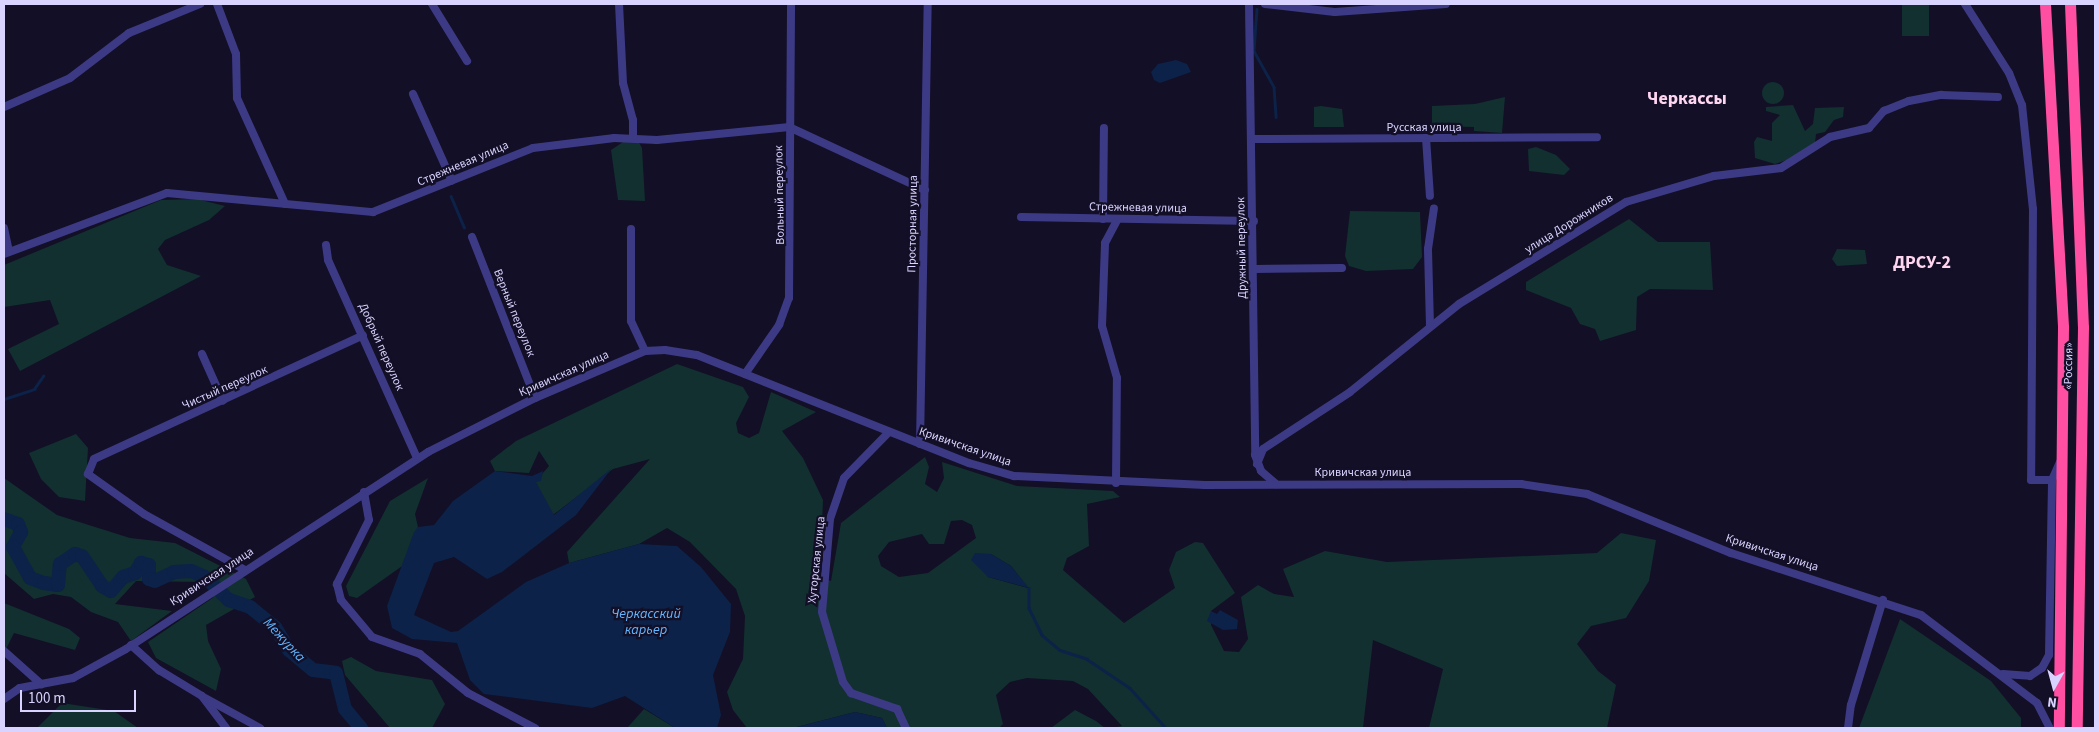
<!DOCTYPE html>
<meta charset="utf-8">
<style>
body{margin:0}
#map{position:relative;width:2099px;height:732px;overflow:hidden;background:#130f26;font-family:"Source Sans 3",sans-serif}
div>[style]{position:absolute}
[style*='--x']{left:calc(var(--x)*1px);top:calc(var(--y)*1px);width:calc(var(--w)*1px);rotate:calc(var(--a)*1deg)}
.green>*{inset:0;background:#12302f;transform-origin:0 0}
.round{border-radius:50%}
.water>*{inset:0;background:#0c2248}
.stream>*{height:2.5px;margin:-1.25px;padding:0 1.25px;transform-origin:1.25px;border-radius:1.25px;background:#0c2248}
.river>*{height:14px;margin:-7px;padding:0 7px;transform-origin:7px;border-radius:7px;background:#0c2248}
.minor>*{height:8px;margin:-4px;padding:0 4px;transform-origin:4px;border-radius:4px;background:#3d3a85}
.highway>*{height:11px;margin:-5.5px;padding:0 5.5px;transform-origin:5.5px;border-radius:5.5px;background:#ff4fa3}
span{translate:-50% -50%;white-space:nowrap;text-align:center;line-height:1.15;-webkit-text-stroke:4.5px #130f26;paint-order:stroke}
.street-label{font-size:12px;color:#d9d4ff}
.water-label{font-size:14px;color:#62b6ff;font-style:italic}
.district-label{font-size:18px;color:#ffd6f0;font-weight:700}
.frame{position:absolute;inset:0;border:5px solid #d9d4ff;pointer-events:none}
.north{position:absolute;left:2029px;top:662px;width:50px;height:50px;-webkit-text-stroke:4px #130f26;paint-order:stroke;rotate:187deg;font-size:14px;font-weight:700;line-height:20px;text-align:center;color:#d9d4ff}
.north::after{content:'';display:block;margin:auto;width:18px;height:22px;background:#d9d4ff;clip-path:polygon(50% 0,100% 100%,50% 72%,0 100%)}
.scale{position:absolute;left:20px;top:690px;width:116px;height:22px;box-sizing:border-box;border:2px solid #d9d4ff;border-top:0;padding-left:6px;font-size:15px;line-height:18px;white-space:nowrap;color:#d9d4ff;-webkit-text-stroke:4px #130f26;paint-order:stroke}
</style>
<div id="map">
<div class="green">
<i style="left:1902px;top:4px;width:27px;height:32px"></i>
<i class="round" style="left:1762px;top:82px;width:22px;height:22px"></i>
<i style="clip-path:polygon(1505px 97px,1502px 133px,1474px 131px,1474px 127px,1432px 126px,1432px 106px,1475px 104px)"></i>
<i style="clip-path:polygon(1793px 105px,1805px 131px,1813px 124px,1815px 108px,1844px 107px,1843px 117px,1834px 120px,1825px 132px,1816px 134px,1815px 143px,1787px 160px,1775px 164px,1755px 158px,1754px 142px,1757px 137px,1772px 141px,1772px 123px,1780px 115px,1766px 111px,1766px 107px)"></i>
<i style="clip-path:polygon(1321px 106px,1342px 109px,1344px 127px,1314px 127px,1314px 107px)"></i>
<i style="clip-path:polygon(626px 140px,638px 141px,642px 148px,645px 201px,618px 200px,611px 150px)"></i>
<i style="clip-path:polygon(1536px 147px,1556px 155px,1570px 169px,1564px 175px,1529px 171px,1528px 149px)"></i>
<i style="clip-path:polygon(197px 199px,225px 206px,209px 220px,165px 240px,158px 249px,167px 265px,201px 276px,20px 371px,8px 349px,59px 324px,50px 300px,4px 307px,4px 265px,161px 200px)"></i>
<i style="clip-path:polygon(1350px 211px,1420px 212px,1422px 257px,1413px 269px,1366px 271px,1349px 266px,1345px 256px)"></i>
<i style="clip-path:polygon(1629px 219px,1658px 242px,1710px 242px,1713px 290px,1650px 289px,1637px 297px,1636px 330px,1600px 341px,1595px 329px,1580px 324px,1571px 308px,1526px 290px,1526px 282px)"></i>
<i style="clip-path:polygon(1837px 249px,1865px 250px,1867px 264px,1837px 266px,1832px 259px)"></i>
<i style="clip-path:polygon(evenodd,677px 364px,743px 387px,749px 397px,736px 423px,738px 433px,749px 438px,759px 433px,771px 392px,816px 412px,782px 431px,803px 458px,823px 500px,820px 577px,831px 581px,841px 523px,925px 457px,929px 467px,925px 484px,937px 492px,944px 478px,942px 462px,1017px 486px,1113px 491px,1120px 497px,1087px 504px,1089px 546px,1067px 558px,1063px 570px,1124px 623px,1175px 588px,1169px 570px,1176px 552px,1195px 542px,1203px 543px,1235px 593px,1211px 611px,1211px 625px,1224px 651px,1239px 652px,1248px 639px,1241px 597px,1258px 585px,1274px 594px,1294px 597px,1283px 569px,1325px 551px,1387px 562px,1597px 553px,1621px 533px,1656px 540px,1649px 581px,1626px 618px,1591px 626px,1577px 644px,1598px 671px,1616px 685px,1607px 728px,1429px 728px,1443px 669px,1373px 640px,1363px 728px,1112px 728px,1122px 726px,1088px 689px,1073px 681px,1027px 678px,1010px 682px,996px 695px,1003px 724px,999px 728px,887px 728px,882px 718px,855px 712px,793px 728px,747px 728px,733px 710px,727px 692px,743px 659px,745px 616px,736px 589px,690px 542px,667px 528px,639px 544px,569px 563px,567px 552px,650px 459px,613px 469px,553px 515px,535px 482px,549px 466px,539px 451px,529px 473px,495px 471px,490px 461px,516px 441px,677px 364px,962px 520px,972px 525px,976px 538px,928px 573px,899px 577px,881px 566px,878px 556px,889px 542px,922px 534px,929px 544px,944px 544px,951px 521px,962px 520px,677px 364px,991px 554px,1011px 566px,1028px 588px,988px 577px,981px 565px,991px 554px)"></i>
<i style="clip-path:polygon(76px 434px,88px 448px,85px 501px,59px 497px,41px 479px,29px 453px)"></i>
<i style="clip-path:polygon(4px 478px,57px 515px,130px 538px,175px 543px,246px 579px,255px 597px,206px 625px,208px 641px,221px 669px,216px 691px,156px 658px,148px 642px,214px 597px,205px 582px,136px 581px,115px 604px,172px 611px,131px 641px,118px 622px,91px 612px,71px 597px,53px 594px,34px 599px,4px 573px)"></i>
<i style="clip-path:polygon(428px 478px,415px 514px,418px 527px,405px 564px,357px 598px,349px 596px,346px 586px,390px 501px)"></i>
<i style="clip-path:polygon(4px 603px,69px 629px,80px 638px,75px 650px,14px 633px,4px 653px)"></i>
<i style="clip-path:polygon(1900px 619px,1991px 681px,2021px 718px,2021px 728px,1859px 728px)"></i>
<i style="clip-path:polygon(351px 657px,376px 671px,432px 680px,445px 704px,432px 728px,390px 728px,345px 675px,342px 661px)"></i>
<i style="clip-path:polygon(62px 703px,114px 711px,138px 728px,37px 728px)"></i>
<i style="clip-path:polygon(644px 709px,675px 728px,614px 728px,628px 727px)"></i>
<i style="clip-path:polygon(1075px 710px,1096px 721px,1105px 728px,1051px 728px)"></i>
</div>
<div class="water">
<i style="clip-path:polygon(1176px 60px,1187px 64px,1191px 72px,1160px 83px,1154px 80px,1151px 72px,1158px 64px)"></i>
<i style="clip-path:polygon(612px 468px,576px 515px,502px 572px,487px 579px,454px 557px,434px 563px,414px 615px,451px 632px,458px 631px,526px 582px,569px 563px,639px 544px,677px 546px,701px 567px,731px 604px,730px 632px,713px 675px,721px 715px,717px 728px,675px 728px,625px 696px,592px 708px,484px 694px,470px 680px,457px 643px,412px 639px,392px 628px,387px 606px,414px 532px,418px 527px,434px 525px,453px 501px,495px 471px,532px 476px,543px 471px,541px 481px,536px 482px,554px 515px)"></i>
<i style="clip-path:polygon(975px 553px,991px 554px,1011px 566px,1029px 588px,988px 577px,971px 560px)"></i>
<i style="clip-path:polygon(1220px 610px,1238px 620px,1237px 629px,1223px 630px,1207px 621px,1211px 611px,1217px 614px)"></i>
<i style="clip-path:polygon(855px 712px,882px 718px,887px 728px,793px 728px)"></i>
</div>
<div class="stream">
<i style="--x:1257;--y:9;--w:42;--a:94.1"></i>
<i style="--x:1254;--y:51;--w:41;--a:60.9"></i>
<i style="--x:1274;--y:87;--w:30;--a:86"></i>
<i style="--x:451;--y:196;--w:34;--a:67"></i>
<i style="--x:4;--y:399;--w:32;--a:-18"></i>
<i style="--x:34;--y:389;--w:16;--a:-55"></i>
<i style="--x:1029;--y:588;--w:20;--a:90"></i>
<i style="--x:1029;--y:608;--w:30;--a:64"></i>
<i style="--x:1042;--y:635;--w:23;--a:40"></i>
<i style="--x:1060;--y:650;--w:28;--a:18"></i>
<i style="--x:1087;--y:659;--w:52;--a:34"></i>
<i style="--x:1130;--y:688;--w:54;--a:48"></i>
<i style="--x:353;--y:728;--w:11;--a:-85"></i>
</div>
<div class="river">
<i style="--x:4;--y:519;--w:15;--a:20"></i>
<i style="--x:18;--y:524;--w:9;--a:69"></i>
<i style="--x:21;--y:532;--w:17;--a:118"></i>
<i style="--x:13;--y:547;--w:35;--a:61"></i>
<i style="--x:30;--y:578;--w:15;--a:20"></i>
<i style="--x:44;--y:583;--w:14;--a:8"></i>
<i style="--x:58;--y:585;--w:21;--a:-85"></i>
<i style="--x:60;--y:564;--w:18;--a:-34"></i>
<i style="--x:75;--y:554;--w:7;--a:16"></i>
<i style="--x:82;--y:556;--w:36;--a:56"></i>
<i style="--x:102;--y:586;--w:10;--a:29"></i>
<i style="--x:111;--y:591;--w:18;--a:-49"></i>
<i style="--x:123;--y:577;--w:13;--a:-18"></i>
<i style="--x:135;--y:573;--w:12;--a:-59"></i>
<i style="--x:141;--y:563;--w:8;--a:14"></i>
<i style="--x:149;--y:565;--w:14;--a:90"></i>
<i style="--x:149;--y:579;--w:6;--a:18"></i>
<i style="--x:155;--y:581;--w:21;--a:-25"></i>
<i style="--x:174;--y:572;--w:17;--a:-3"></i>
<i style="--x:191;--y:571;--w:15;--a:23"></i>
<i style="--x:205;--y:577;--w:33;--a:44"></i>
<i style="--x:229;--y:600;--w:22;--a:18"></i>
<i style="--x:250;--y:607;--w:32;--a:39"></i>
<i style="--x:275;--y:627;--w:27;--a:59"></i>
<i style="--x:289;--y:650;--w:31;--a:40"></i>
<i style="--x:313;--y:670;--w:23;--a:7"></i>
<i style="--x:336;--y:673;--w:37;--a:76"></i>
<i style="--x:345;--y:709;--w:25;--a:50"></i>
</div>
<div class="minor">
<i style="--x:217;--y:4;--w:53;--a:69.2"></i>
<i style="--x:236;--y:54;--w:44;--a:88.7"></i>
<i style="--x:237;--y:98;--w:116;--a:65.6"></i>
<i style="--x:432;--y:4;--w:67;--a:58.4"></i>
<i style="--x:619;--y:4;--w:79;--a:87.1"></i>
<i style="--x:623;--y:83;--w:38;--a:75"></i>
<i style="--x:633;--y:120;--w:18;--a:90"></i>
<i style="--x:1249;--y:4;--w:451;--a:89.2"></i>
<i style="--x:1255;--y:455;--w:17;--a:69"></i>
<i style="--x:1261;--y:471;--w:20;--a:41"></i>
<i style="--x:1265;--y:4;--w:70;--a:6.5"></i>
<i style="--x:1335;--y:12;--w:111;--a:-4.1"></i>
<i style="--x:1965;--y:4;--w:82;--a:57.5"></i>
<i style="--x:2009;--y:73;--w:35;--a:68"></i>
<i style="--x:2022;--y:105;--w:105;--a:84"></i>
<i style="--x:2033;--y:209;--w:271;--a:90.4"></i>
<i style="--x:2031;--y:480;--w:21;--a:0"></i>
<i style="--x:413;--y:94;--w:95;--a:65.9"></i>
<i style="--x:4;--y:107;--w:72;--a:-23.7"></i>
<i style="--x:70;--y:78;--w:74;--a:-37.3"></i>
<i style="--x:129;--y:33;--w:77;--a:-22.2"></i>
<i style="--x:1426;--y:138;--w:58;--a:86.1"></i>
<i style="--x:1252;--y:139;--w:345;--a:-0.3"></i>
<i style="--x:1021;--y:217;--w:233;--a:1"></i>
<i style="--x:1103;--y:219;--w:91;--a:-89.4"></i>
<i style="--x:4;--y:228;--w:24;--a:78"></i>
<i style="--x:631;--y:229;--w:92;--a:90"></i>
<i style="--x:631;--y:321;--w:33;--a:65"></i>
<i style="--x:472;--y:237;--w:173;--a:68.6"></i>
<i style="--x:326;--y:245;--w:15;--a:82"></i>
<i style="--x:328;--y:260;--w:217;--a:65.8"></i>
<i style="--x:4;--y:254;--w:174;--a:-20.5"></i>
<i style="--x:167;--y:193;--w:207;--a:5.3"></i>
<i style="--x:373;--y:212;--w:172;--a:-21.8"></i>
<i style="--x:533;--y:148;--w:82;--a:-7"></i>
<i style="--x:614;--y:138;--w:43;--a:2.7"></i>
<i style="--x:657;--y:140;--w:133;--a:-5.6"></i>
<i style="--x:789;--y:127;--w:150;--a:24.9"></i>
<i style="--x:1255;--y:269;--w:87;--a:-0.7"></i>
<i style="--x:1430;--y:326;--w:77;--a:-91.5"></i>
<i style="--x:1428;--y:249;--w:41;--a:-81.7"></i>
<i style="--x:202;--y:354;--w:51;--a:65.9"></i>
<i style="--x:745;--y:374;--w:60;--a:-55.2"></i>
<i style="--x:779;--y:325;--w:29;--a:-70"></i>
<i style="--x:789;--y:298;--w:294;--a:-89.6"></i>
<i style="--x:889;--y:432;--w:64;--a:134.4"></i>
<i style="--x:844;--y:478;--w:43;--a:108.9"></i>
<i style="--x:830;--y:519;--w:93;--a:94.9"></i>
<i style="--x:822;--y:612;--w:73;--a:73.3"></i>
<i style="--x:843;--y:682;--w:14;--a:54"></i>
<i style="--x:851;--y:693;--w:49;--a:19.2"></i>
<i style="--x:897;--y:709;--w:21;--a:65"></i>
<i style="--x:920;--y:444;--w:440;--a:-89"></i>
<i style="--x:1257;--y:464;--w:16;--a:-68"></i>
<i style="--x:1263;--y:449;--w:104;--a:-33.2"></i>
<i style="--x:1350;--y:392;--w:140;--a:-38.9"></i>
<i style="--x:1459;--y:304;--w:196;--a:-31.4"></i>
<i style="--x:1626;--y:202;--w:92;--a:-16.5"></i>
<i style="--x:1714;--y:176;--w:67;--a:-6.8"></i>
<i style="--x:1781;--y:168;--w:58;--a:-32.3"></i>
<i style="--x:1830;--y:137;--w:40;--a:-13"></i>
<i style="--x:1869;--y:128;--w:23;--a:-49"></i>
<i style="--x:1884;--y:111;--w:27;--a:-22"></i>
<i style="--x:1909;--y:101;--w:33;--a:-11"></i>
<i style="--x:1941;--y:95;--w:57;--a:2"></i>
<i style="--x:1116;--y:483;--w:105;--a:-89.5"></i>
<i style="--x:1117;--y:378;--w:54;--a:-106.1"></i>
<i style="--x:1102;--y:326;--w:83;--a:-87.9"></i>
<i style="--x:1105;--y:243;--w:27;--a:-62"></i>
<i style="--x:364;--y:492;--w:28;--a:80"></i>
<i style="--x:369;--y:520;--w:72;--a:116.6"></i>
<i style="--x:337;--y:584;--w:16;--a:76"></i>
<i style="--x:341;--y:600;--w:48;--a:50"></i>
<i style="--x:372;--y:637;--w:51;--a:19.5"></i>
<i style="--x:420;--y:654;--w:62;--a:39.1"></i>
<i style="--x:468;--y:693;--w:76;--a:27.6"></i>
<i style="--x:245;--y:570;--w:115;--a:-151"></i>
<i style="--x:144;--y:514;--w:69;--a:-144.5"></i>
<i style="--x:88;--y:474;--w:16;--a:-68"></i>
<i style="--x:94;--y:459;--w:296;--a:-24.7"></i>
<i style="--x:131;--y:645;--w:38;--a:42"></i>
<i style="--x:159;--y:670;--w:50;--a:31.2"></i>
<i style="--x:202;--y:696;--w:40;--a:53"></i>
<i style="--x:4;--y:651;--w:50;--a:41.7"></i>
<i style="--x:2003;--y:674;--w:27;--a:4"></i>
<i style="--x:2030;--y:676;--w:14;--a:-34"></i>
<i style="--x:2042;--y:668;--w:15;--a:-62"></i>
<i style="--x:2049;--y:655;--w:175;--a:-89"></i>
<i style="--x:2052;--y:480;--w:20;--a:-66"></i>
<i style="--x:205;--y:698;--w:63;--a:28.6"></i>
<i style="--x:4;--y:699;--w:19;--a:-35"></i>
<i style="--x:20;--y:688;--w:54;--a:-10.7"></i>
<i style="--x:73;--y:678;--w:60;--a:-28.7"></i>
<i style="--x:126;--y:649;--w:361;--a:-33.1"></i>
<i style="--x:428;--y:452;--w:120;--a:-26.8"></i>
<i style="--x:535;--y:398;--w:120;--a:-23.1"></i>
<i style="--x:645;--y:351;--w:20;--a:-3"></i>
<i style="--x:665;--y:350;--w:32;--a:9"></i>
<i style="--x:697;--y:355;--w:293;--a:21.7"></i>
<i style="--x:969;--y:463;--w:47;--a:16.1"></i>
<i style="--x:1014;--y:476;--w:191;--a:2.7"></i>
<i style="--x:1205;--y:485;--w:316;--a:-0.2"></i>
<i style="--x:1521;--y:484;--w:67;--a:8.6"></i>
<i style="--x:1587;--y:494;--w:156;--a:22.3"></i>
<i style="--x:1731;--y:553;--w:200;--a:18.1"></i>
<i style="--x:1921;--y:615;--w:146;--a:37.2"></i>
<i style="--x:2037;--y:703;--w:28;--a:63"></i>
<i style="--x:1848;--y:728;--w:23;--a:-83"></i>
<i style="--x:1851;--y:705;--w:110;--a:-73.1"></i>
</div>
<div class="highway">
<i style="--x:2045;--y:4;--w:324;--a:86.8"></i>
<i style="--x:2063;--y:327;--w:401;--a:90.6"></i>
<i style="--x:2070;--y:4;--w:323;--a:87.7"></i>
<i style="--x:2083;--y:327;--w:401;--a:90.9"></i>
</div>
<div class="street-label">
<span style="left:1424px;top:128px">Русская улица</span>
<span style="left:463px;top:164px;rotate:-23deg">Стрежневая улица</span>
<span style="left:780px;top:195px;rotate:-91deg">Вольный переулок</span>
<span style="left:1138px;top:208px;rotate:1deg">Стрежневая улица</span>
<span style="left:913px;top:224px;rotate:-89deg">Просторная улица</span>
<span style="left:1569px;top:224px;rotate:-32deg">улица Дорожников</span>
<span style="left:1242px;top:248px;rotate:-91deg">Дружный переулок</span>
<span style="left:514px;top:313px;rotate:68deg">Верный переулок</span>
<span style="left:381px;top:347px;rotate:66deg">Добрый переулок</span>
<span style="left:2069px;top:366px;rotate:-89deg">«Россия»</span>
<span style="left:564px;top:374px;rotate:-24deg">Кривичская улица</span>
<span style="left:225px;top:388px;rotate:-24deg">Чистый переулок</span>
<span style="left:965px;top:447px;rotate:19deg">Кривичская улица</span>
<span style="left:1363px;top:473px">Кривичская улица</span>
<span style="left:1772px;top:553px;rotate:18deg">Кривичская улица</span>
<span style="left:817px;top:560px;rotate:-84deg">Хуторская улица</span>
<span style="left:212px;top:577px;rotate:-33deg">Кривичская улица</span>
</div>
<div class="water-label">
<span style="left:646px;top:622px">Черкасский<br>карьер</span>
<span style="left:284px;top:640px;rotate:47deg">Межурка</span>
</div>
<div class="district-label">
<span style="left:1687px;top:99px">Черкассы</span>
<span style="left:1922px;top:263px">ДРСУ-2</span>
</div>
<div class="frame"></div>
<div class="north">N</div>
<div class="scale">100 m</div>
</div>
